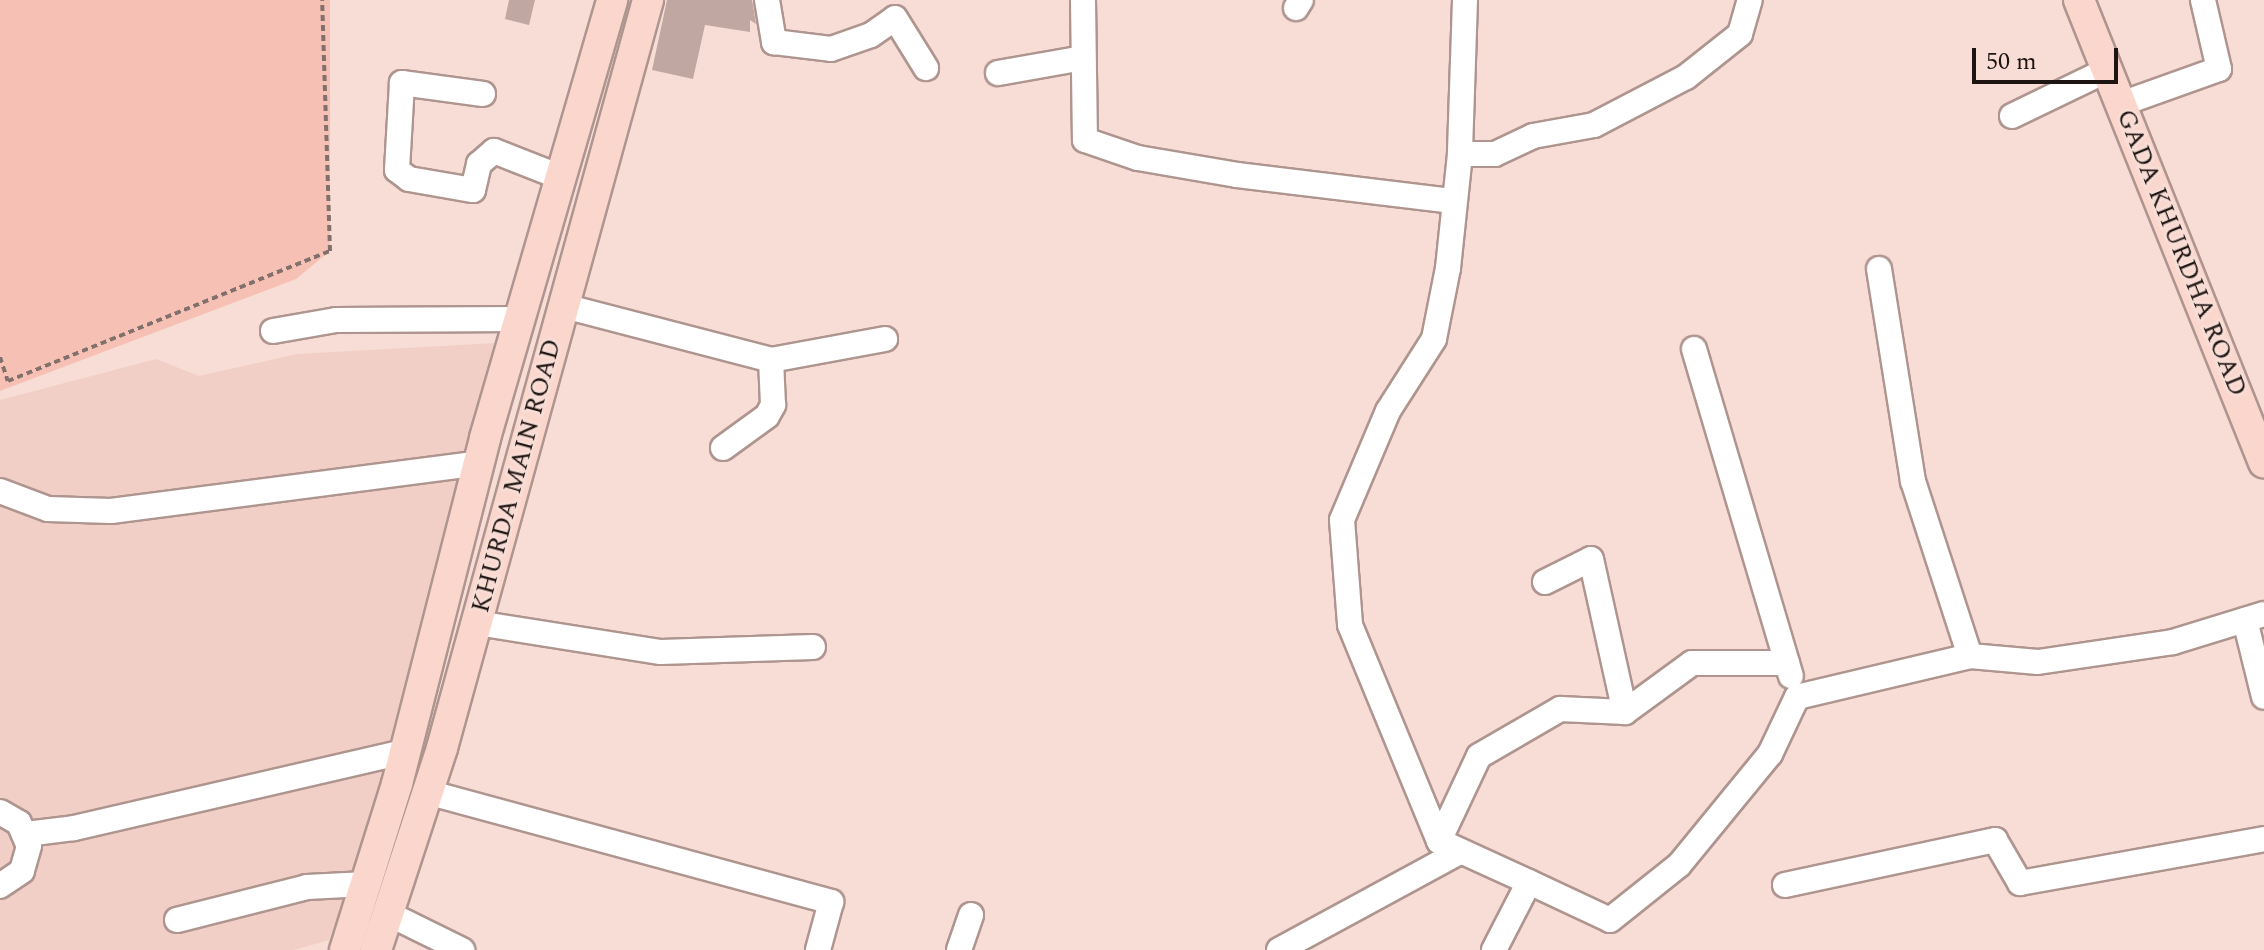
<!DOCTYPE html>
<style>
body{margin:0}
#map{position:relative;width:2264px;height:950px;overflow:hidden;background:#f8ddd6;font-family:Spectral,serif}
div>[style]{position:absolute}
[style*='--x']{left:calc(var(--x)*1px);top:calc(var(--y)*1px);width:calc(var(--w)*1px);rotate:calc(var(--a)*1deg)}
.built>*{inset:0;background:#f2cfc6}
.green>*{inset:0;background:#f6c1b4}
.building>*{inset:0;background:#c1a7a1}
.path>*{height:4px;margin-top:-2px;transform-origin:0;background:repeating-linear-gradient(90deg,#82706c 0 6px,transparent 0 10px)}
.roads{filter:drop-shadow(2px 0 #ae958f) drop-shadow(-2px 0 #ae958f) drop-shadow(0 2px #ae958f) drop-shadow(0 -2px #ae958f)}
.minor>*{height:24px;margin:-12px;padding:0 12px;transform-origin:12px;border-radius:12px;background:#fff}
.major>*{height:30px;margin:-15px;padding:0 15px;transform-origin:15px;border-radius:15px;background:#fbd6cc}
span{translate:-50% -50%;white-space:nowrap;text-align:center;line-height:1.15;-webkit-text-stroke:6px #f8ddd6;paint-order:stroke}
.street-label{font-size:26px;color:#1e1412}
.scale{position:absolute;left:1972px;top:48px;width:146px;height:36px;box-sizing:border-box;border:4px solid #1e1412;border-top:0;padding-left:10px;font-size:24px;line-height:28px;white-space:nowrap;color:#1e1412;-webkit-text-stroke:6px #f8ddd6;paint-order:stroke}
</style>
<div id="map">
<div class="built">
<i style="clip-path:polygon(496px 343px,384px 788px,329px 940px,294px 950px,0 950px,0 400px,156px 359px,199px 376px,297px 354px)"></i>
</div>
<div class="green">
<i style="clip-path:polygon(0 0,330px 0,330px 251px,296px 279px,0 391px)"></i>
</div>
<div class="building">
<i style="clip-path:polygon(509px 0,535px 0,529px 25px,505px 19px)"></i>
<i style="clip-path:polygon(667px 0,752px 0,756px 24px,750px 20px,750px 32px,705px 25px,693px 79px,652px 70px)"></i>
</div>
<div class="path">
<i style="--x:0;--y:357;--w:25;--a:72"></i>
<i style="--x:8;--y:381;--w:347;--a:-22"></i>
<i style="--x:330;--y:251;--w:251;--a:-91.8"></i>
</div>
<div class="roads">
<div class="minor">
<i style="--x:767;--y:0;--w:43;--a:80.5"></i>
<i style="--x:774;--y:42;--w:57;--a:7"></i>
<i style="--x:831;--y:49;--w:42;--a:-19.3"></i>
<i style="--x:871;--y:35;--w:29;--a:-35"></i>
<i style="--x:895;--y:18;--w:59;--a:58.2"></i>
<i style="--x:1083;--y:0;--w:140;--a:89.2"></i>
<i style="--x:1085;--y:140;--w:56;--a:18.8"></i>
<i style="--x:1138;--y:158;--w:100;--a:9.7"></i>
<i style="--x:1237;--y:175;--w:218;--a:6.9"></i>
<i style="--x:1465;--y:0;--w:154;--a:91.9"></i>
<i style="--x:1460;--y:154;--w:115;--a:96"></i>
<i style="--x:1448;--y:268;--w:72;--a:101.2"></i>
<i style="--x:1434;--y:339;--w:85;--a:122.6"></i>
<i style="--x:1388;--y:411;--w:118;--a:112.9"></i>
<i style="--x:1342;--y:520;--w:105;--a:85.6"></i>
<i style="--x:1350;--y:625;--w:234;--a:67.6"></i>
<i style="--x:1439;--y:841;--w:99;--a:24.5"></i>
<i style="--x:1296;--y:8;--w:9;--a:-58"></i>
<i style="--x:998;--y:73;--w:86;--a:-10"></i>
<i style="--x:483;--y:94;--w:82;--a:-172.3"></i>
<i style="--x:402;--y:83;--w:87;--a:93.3"></i>
<i style="--x:397;--y:170;--w:15;--a:37"></i>
<i style="--x:409;--y:179;--w:65;--a:9.8"></i>
<i style="--x:473;--y:190;--w:27;--a:-77"></i>
<i style="--x:479;--y:164;--w:20;--a:-41"></i>
<i style="--x:494;--y:151;--w:71;--a:21.5"></i>
<i style="--x:2121;--y:104;--w:104;--a:-19.7"></i>
<i style="--x:2219;--y:69;--w:71;--a:-103.1"></i>
<i style="--x:2012;--y:116;--w:106;--a:-25.8"></i>
<i style="--x:1460;--y:154;--w:35;--a:0"></i>
<i style="--x:1495;--y:154;--w:42;--a:-25.3"></i>
<i style="--x:1533;--y:136;--w:62;--a:-10.2"></i>
<i style="--x:1594;--y:125;--w:104;--a:-27.6"></i>
<i style="--x:1686;--y:77;--w:69;--a:-38.5"></i>
<i style="--x:1740;--y:34;--w:35;--a:-74"></i>
<i style="--x:1879;--y:269;--w:215;--a:80.9"></i>
<i style="--x:1913;--y:481;--w:184;--a:72"></i>
<i style="--x:564;--y:306;--w:214;--a:14.6"></i>
<i style="--x:771;--y:360;--w:116;--a:-10.4"></i>
<i style="--x:273;--y:331;--w:64;--a:-9.9"></i>
<i style="--x:336;--y:320;--w:182;--a:-0.3"></i>
<i style="--x:1694;--y:349;--w:341;--a:73.5"></i>
<i style="--x:723;--y:448;--w:54;--a:-36"></i>
<i style="--x:767;--y:416;--w:13;--a:-61"></i>
<i style="--x:773;--y:405;--w:45;--a:-92.5"></i>
<i style="--x:0;--y:491;--w:51;--a:20.6"></i>
<i style="--x:48;--y:509;--w:63;--a:1.8"></i>
<i style="--x:111;--y:511;--w:372;--a:-7.4"></i>
<i style="--x:1545;--y:582;--w:51;--a:-26.6"></i>
<i style="--x:1591;--y:559;--w:157;--a:77.5"></i>
<i style="--x:2245;--y:620;--w:79;--a:76.1"></i>
<i style="--x:477;--y:623;--w:186;--a:9"></i>
<i style="--x:661;--y:652;--w:152;--a:-1.9"></i>
<i style="--x:427;--y:792;--w:419;--a:15.2"></i>
<i style="--x:831;--y:902;--w:50;--a:105.2"></i>
<i style="--x:0;--y:812;--w:22;--a:30"></i>
<i style="--x:19;--y:823;--w:25;--a:67"></i>
<i style="--x:29;--y:846;--w:26;--a:106"></i>
<i style="--x:22;--y:871;--w:27;--a:146"></i>
<i style="--x:26;--y:834;--w:48;--a:-7.1"></i>
<i style="--x:74;--y:828;--w:342;--a:-13"></i>
<i style="--x:1439;--y:841;--w:94;--a:-64.8"></i>
<i style="--x:1479;--y:756;--w:94;--a:-30.1"></i>
<i style="--x:1560;--y:709;--w:65;--a:2.6"></i>
<i style="--x:1625;--y:712;--w:83;--a:-36.2"></i>
<i style="--x:1692;--y:663;--w:95;--a:0"></i>
<i style="--x:1785;--y:885;--w:215;--a:-12.1"></i>
<i style="--x:1995;--y:840;--w:50;--a:59.8"></i>
<i style="--x:2020;--y:883;--w:248;--a:-10.2"></i>
<i style="--x:387;--y:913;--w:84;--a:26.3"></i>
<i style="--x:177;--y:920;--w:134;--a:-14.2"></i>
<i style="--x:307;--y:887;--w:59;--a:-2.9"></i>
<i style="--x:959;--y:950;--w:37;--a:-71"></i>
<i style="--x:1279;--y:950;--w:207;--a:-28.5"></i>
<i style="--x:1494;--y:950;--w:76;--a:-62.8"></i>
<i style="--x:1529;--y:882;--w:89;--a:25.1"></i>
<i style="--x:1610;--y:920;--w:88;--a:-38.6"></i>
<i style="--x:1679;--y:865;--w:144;--a:-50.7"></i>
<i style="--x:1770;--y:754;--w:63;--a:-64.7"></i>
<i style="--x:1797;--y:697;--w:178;--a:-13.3"></i>
<i style="--x:1970;--y:656;--w:68;--a:5"></i>
<i style="--x:2038;--y:662;--w:136;--a:-8.4"></i>
<i style="--x:2173;--y:642;--w:95;--a:-17.1"></i>
</div>
<div class="major">
<i style="--x:2079;--y:0;--w:498;--a:68.2"></i>
<i style="--x:345;--y:950;--w:174;--a:-72.6"></i>
<i style="--x:397;--y:784;--w:357;--a:-75.7"></i>
<i style="--x:485;--y:438;--w:456;--a:-73.8"></i>
<i style="--x:376;--y:950;--w:213;--a:-71.9"></i>
<i style="--x:442;--y:748;--w:776;--a:-74.6"></i>
</div>
</div>
<div class="street-label">
<span style="left:2181px;top:253px;rotate:68deg">GADA KHURDHA ROAD</span>
<span style="left:517px;top:476px;rotate:-75deg">KHURDA MAIN ROAD</span>
</div>
<div class="scale">50 m</div>
</div>
